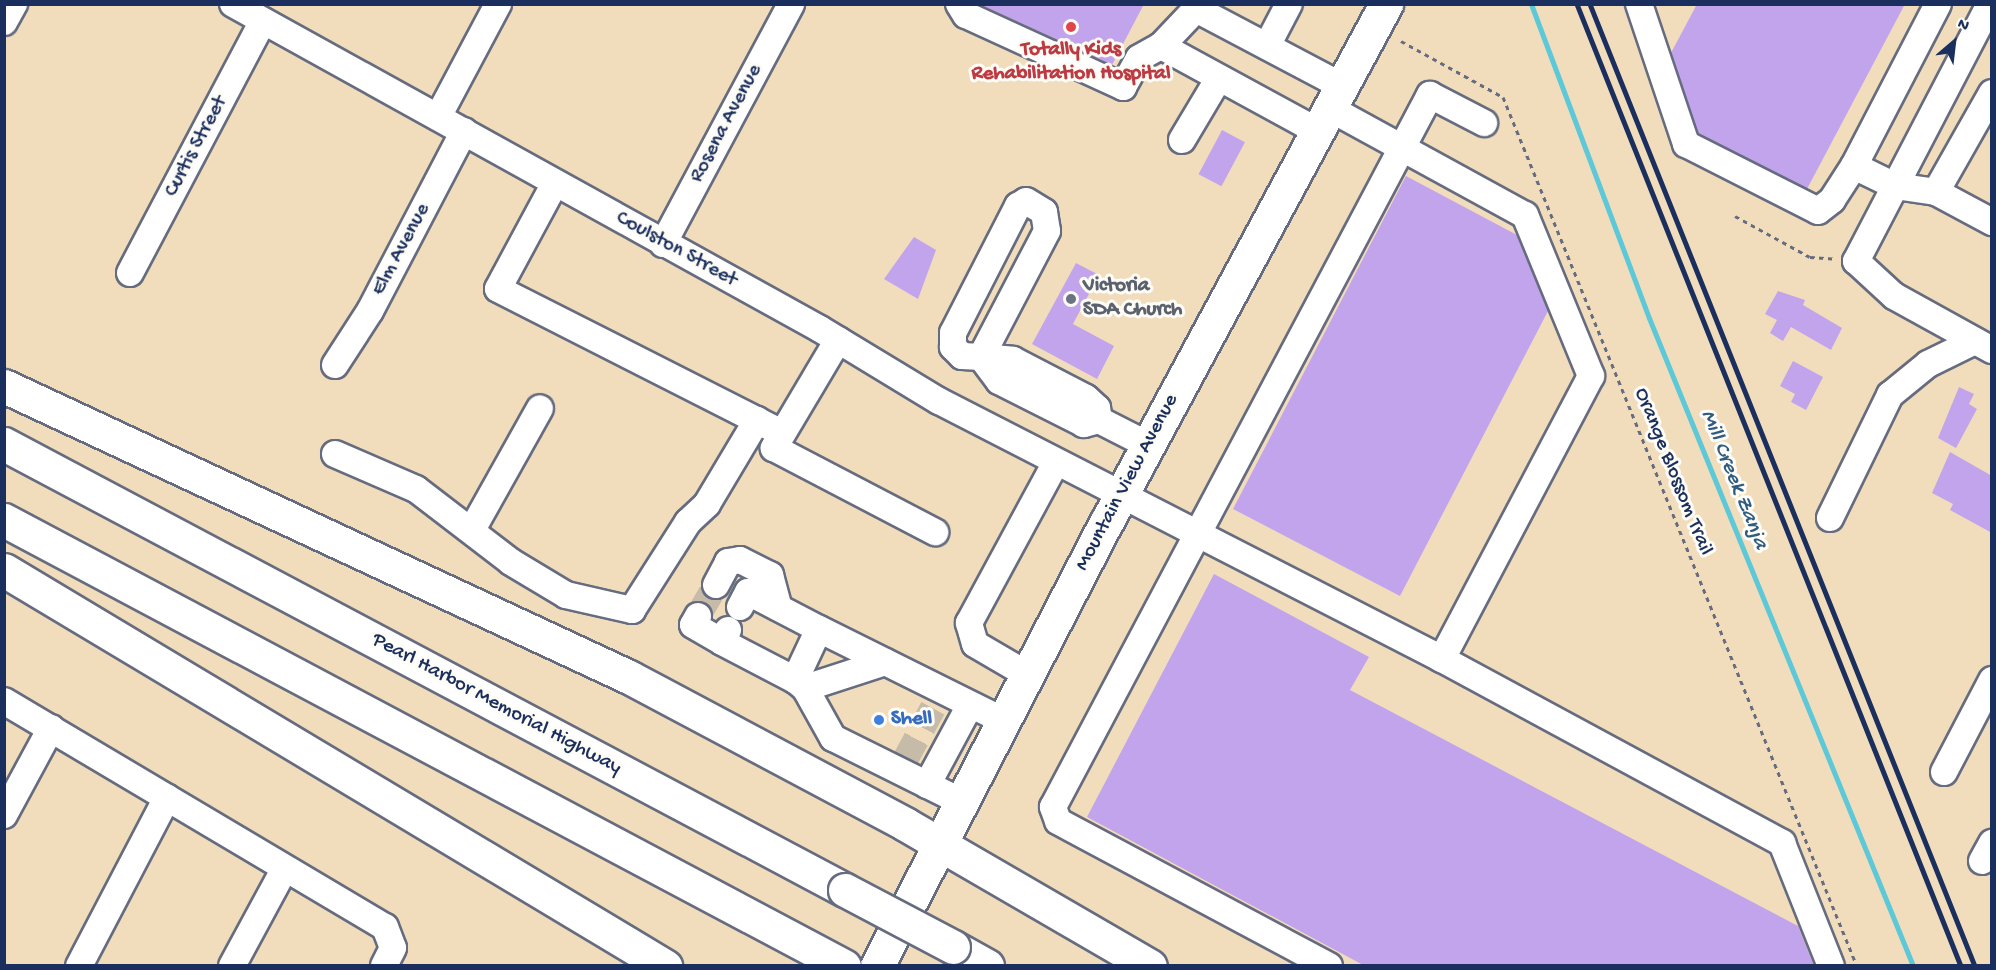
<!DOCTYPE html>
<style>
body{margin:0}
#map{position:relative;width:1996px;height:970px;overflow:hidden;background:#f1ddbc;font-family:"Gochi Hand",sans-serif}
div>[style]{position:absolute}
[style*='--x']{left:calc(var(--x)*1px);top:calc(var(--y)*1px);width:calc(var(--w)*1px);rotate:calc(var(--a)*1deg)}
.stream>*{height:5px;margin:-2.5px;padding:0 2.5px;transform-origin:2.5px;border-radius:2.5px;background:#5dc8d7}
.building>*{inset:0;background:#c2a4ed;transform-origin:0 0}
.minor-tunnel>*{height:26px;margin-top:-13px;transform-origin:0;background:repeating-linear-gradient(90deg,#c6baa9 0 26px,transparent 0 39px)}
.path>*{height:3px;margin-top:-1.5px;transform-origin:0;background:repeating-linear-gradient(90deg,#666c7f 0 4.5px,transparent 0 9px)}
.roads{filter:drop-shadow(2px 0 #666c7f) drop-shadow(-2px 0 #666c7f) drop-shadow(0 2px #666c7f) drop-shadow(0 -2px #666c7f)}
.minor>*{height:26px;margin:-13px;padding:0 13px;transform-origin:13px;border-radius:13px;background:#fff}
.major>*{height:33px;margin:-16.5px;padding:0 16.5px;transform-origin:16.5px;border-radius:16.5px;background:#fff}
.highway>*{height:33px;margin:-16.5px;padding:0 16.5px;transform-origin:16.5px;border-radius:16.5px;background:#fff}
.rail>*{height:4.5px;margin:-2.25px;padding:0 2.25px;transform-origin:2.25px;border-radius:2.25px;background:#1b2f5e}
.bridges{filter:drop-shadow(2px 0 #666c7f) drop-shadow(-2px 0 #666c7f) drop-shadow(0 2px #666c7f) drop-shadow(0 -2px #666c7f)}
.highway-bridge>*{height:33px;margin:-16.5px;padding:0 16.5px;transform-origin:16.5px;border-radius:16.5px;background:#fff}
.dots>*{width:16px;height:16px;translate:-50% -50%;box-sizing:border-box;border:3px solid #fdfcf7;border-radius:50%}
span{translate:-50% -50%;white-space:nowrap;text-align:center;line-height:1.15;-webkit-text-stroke:6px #fdfcf7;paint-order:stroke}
.health-label{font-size:21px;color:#be3a42;font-weight:700}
.street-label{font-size:21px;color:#1b2f5e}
.worship-label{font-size:21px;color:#5b616d;font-weight:700}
.left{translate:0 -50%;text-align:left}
.shop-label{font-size:21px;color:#366cbe;font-weight:700}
.water-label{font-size:22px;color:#2f5d82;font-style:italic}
.frame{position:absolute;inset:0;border:6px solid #1b2f5e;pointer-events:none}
.north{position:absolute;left:1924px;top:12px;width:60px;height:60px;-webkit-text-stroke:4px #fdfcf7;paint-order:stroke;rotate:28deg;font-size:16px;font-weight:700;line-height:24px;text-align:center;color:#1b2f5e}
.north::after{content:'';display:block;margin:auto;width:21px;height:27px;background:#1b2f5e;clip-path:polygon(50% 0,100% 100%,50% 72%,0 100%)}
</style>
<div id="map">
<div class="stream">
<i style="--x:1531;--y:4;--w:335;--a:69.4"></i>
<i style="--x:1649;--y:318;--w:700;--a:67.83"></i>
</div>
<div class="building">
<i style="clip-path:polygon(979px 4px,1144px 4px,1112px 65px)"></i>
<i style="clip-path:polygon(1697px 4px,1905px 4px,1807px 189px,1698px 133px,1671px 53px)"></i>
<i style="left:1222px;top:130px;width:26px;height:50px;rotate:28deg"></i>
<i style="clip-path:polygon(1406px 176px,1517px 235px,1548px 311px,1400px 596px,1233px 509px)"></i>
<i style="clip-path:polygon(914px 237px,936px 250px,918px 299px,884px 279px)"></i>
<i style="clip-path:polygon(1076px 263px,1099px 275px,1073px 324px,1114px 346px,1097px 379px,1032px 344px)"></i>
<i style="clip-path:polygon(1778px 291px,1805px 300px,1803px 305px,1842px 328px,1831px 350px,1791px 327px,1783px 341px,1770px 333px,1777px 320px,1765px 314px)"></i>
<i style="clip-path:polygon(1793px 361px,1823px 377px,1806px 410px,1791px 402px,1795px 394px,1780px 386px)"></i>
<i style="clip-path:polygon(1959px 387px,1974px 394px,1969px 404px,1977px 409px,1956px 448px,1938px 438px)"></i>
<i style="clip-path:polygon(1950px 452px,1992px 476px,1992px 533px,1950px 510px,1953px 504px,1932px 493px)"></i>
<i style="clip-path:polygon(1214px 574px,1369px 657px,1350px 690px,1798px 926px,1814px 966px,1365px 966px,1087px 817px)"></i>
</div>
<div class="minor-tunnel">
<i style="--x:698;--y:616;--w:36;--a:-60"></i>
<i style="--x:904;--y:762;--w:61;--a:-61.8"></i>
</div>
<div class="path">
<i style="--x:1401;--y:41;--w:116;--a:28.8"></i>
<i style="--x:1503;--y:97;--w:938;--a:67.84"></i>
<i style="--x:1735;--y:216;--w:85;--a:28.7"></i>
<i style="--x:1810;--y:257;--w:26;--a:4"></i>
</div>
<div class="roads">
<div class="minor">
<i style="--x:233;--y:4;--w:671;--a:28.97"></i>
<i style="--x:820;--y:329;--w:139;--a:31.2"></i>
<i style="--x:939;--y:401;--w:565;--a:27.15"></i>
<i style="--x:959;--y:4;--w:13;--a:58"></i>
<i style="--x:966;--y:15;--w:173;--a:24.6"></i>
<i style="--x:1123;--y:87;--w:33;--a:-61"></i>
<i style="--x:1139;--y:58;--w:25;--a:-29"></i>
<i style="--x:1639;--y:4;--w:148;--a:71.4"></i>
<i style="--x:1686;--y:144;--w:148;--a:26.9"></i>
<i style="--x:1818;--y:211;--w:18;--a:-38"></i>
<i style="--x:1832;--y:200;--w:40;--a:-57.1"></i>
<i style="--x:1854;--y:166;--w:182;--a:-62.6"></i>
<i style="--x:1990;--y:4;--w:290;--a:117.5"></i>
<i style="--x:1856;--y:261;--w:52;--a:42.6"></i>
<i style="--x:1894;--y:296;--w:112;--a:28.9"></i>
<i style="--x:4;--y:22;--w:21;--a:-61"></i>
<i style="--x:1267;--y:46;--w:47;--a:-62.4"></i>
<i style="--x:1992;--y:93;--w:114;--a:119.5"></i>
<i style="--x:1936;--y:192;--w:64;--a:28.2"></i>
<i style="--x:1331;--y:109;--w:221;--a:28.7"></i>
<i style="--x:1525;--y:215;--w:174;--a:67.7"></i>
<i style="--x:1591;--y:376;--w:320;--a:117.8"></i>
<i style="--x:1442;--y:659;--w:387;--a:28.4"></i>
<i style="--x:1782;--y:843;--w:132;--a:68.3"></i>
<i style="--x:438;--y:117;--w:128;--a:-62"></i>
<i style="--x:1319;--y:132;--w:180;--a:-151.4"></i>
<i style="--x:1161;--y:46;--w:51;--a:-46.6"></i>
<i style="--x:1196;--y:9;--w:167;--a:27.8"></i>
<i style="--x:1182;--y:140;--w:72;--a:-59.2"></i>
<i style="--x:1854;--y:166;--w:46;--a:26"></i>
<i style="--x:1895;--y:186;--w:41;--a:8.3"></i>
<i style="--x:555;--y:183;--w:120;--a:118.3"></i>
<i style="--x:498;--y:289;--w:318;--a:26.9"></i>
<i style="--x:1026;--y:201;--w:21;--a:31"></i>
<i style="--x:1044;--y:212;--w:19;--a:81"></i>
<i style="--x:1047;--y:231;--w:142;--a:117.6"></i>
<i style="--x:981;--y:357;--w:19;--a:-177"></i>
<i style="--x:962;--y:356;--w:13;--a:-135"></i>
<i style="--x:953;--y:347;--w:14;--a:-90"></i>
<i style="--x:953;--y:333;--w:143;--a:-62.9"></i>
<i style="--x:1018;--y:206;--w:9;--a:-32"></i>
<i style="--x:663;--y:244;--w:272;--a:-61.9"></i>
<i style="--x:130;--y:273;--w:285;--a:-62.2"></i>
<i style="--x:838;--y:340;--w:126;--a:120.7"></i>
<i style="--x:774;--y:448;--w:182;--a:27.6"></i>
<i style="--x:981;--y:357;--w:32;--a:5"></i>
<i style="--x:1013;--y:360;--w:82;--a:27.5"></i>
<i style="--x:1086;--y:398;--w:15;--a:42"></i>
<i style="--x:1097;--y:408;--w:12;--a:81"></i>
<i style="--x:1099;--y:420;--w:16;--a:165"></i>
<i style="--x:1084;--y:424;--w:95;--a:-153.2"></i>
<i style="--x:999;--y:381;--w:30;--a:-127"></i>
<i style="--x:335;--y:365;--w:64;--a:-57.1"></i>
<i style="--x:370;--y:311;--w:203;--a:-62.4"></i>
<i style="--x:1099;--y:420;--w:55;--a:27"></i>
<i style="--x:335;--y:454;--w:88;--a:23.4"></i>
<i style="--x:416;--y:489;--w:120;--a:37.5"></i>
<i style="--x:511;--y:562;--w:64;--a:31"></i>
<i style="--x:566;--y:595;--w:68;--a:12.8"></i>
<i style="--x:632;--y:610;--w:104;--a:-57.5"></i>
<i style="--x:688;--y:522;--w:26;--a:-43"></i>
<i style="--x:707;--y:504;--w:98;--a:-59.2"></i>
<i style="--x:1830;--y:518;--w:137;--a:-64"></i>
<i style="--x:1890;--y:395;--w:49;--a:-39.2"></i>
<i style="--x:1928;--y:364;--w:52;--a:-26.1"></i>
<i style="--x:473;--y:528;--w:137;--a:-60.8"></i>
<i style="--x:716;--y:585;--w:26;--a:-62"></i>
<i style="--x:728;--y:562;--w:12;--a:-9"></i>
<i style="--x:740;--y:560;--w:34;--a:27"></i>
<i style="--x:770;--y:575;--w:34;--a:75"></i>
<i style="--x:740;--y:607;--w:17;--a:-62"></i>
<i style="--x:748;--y:592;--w:80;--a:27.5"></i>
<i style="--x:698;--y:616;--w:10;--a:119"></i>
<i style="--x:693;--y:625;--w:34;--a:30"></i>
<i style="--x:728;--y:630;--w:13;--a:117"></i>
<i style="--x:722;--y:642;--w:82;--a:27.5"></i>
<i style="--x:1028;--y:675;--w:61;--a:-149.7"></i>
<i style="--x:975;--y:644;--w:22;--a:-106"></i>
<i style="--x:969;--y:623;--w:181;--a:-61.6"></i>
<i style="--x:805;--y:688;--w:84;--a:-18"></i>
<i style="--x:4;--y:701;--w:443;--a:30.7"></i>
<i style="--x:385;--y:927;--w:22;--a:69"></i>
<i style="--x:393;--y:948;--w:20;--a:117"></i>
<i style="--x:1944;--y:772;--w:104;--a:-62.4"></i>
<i style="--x:927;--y:785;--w:91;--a:-61.7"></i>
<i style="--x:962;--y:802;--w:144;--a:-153.6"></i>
<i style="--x:833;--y:738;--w:57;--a:-119.2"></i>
<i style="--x:805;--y:688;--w:13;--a:-141"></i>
<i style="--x:795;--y:680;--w:56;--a:-64.8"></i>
<i style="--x:819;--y:629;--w:207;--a:26.4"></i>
<i style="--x:4;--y:815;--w:99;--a:-61.6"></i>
<i style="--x:1982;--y:861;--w:21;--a:-61"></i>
<i style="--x:79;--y:966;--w:190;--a:-62.4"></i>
<i style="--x:232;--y:966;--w:111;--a:-61.6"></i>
<i style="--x:1329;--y:966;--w:307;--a:-151.9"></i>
<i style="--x:1058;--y:821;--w:15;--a:-110"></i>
<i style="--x:1053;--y:807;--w:806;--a:-62.1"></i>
<i style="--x:1430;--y:95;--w:61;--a:27.4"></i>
</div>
<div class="major">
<i style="--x:877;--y:966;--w:499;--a:-62.7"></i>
<i style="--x:1106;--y:523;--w:590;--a:-61.65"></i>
</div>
<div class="highway">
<i style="--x:4;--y:386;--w:689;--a:24.97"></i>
<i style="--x:629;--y:677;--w:313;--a:28"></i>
<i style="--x:905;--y:824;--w:283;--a:30.1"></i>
<i style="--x:4;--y:444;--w:952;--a:27.94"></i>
<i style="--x:4;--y:520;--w:951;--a:27.97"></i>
<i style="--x:4;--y:570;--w:771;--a:30.93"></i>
<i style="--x:953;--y:947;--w:39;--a:29"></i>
</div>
</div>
<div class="rail">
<i style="--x:1577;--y:4;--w:1036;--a:68.24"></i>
<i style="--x:1590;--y:4;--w:1036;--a:68.19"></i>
</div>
<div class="bridges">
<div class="highway-bridge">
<i style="--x:845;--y:890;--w:122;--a:27.8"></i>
</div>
</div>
<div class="dots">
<i style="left:1071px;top:27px;background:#e0444e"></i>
<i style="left:1071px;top:299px;background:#6b7280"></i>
<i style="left:879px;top:720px;background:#3f7fe0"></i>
</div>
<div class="health-label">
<span style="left:1071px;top:63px">Totally Kids<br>Rehabilitation Hospital</span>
</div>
<div class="street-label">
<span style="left:727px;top:124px;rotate:-62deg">Rosena Avenue</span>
<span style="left:197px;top:147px;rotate:-62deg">Curtis Street</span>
<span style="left:402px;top:250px;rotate:-62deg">Elm Avenue</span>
<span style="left:676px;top:250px;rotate:29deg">Coulston Street</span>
<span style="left:1672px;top:472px;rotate:68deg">Orange Blossom Trail</span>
<span style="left:1128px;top:483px;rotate:-62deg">Mountain View Avenue</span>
<span style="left:496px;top:705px;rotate:28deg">Pearl Harbor Memorial Highway</span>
</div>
<div class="worship-label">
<span class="left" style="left:1083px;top:299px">Victoria<br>SDA Church</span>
</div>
<div class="shop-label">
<span class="left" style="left:891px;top:720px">Shell</span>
</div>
<div class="water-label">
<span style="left:1733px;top:480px;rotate:68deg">Mill Creek Zanja</span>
</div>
<div class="frame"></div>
<div class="north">N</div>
</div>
